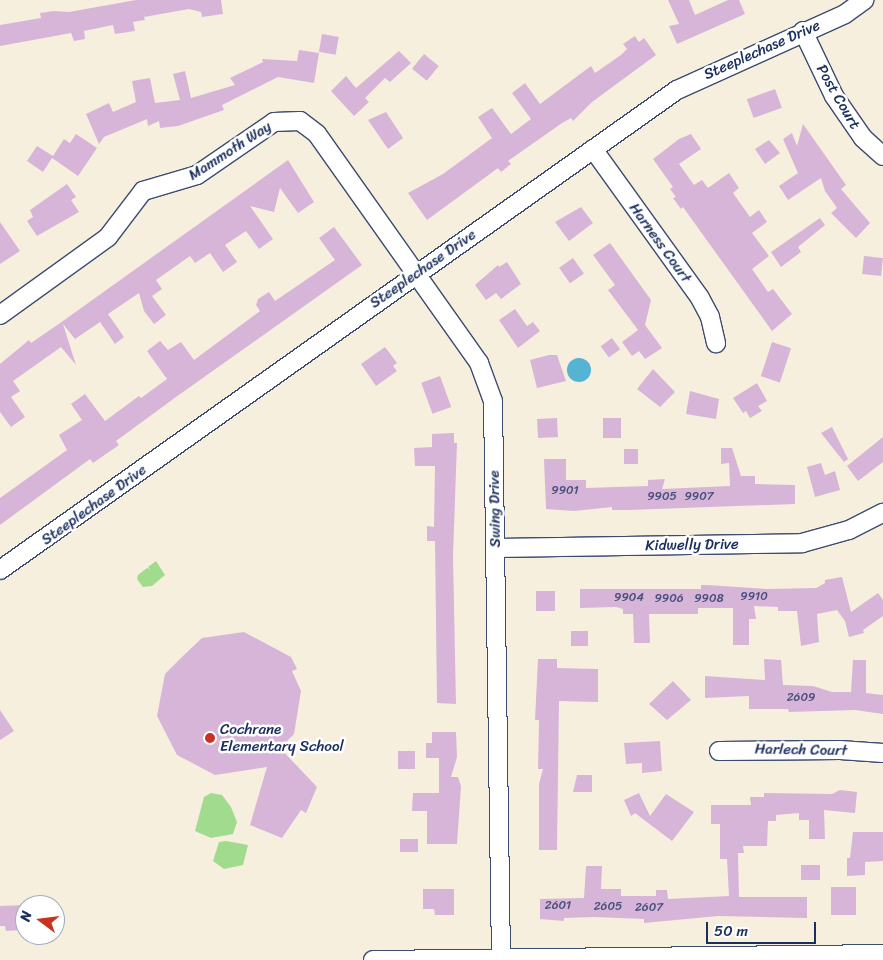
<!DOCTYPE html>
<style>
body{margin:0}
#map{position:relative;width:883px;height:960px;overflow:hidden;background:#f7efde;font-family:Sriracha,sans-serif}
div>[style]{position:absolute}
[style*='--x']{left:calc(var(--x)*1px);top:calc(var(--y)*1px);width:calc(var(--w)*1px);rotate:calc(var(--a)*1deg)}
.green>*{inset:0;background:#a0db8e}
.water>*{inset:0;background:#55b3d3}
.round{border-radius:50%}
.building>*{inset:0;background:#d6b5d9;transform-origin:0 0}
.roads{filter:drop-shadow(1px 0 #3c4c71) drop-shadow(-1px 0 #3c4c71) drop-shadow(0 1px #3c4c71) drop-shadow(0 -1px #3c4c71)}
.minor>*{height:18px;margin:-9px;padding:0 9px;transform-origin:9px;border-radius:9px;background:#fff}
.dots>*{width:14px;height:14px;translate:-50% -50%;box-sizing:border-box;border:2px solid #fff;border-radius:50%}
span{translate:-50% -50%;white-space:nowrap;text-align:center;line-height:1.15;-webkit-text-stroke:5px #fff;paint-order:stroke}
.number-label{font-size:12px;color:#4a507d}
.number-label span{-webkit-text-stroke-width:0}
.street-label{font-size:15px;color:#1b2f5e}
.poi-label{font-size:15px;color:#1b2f5e}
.left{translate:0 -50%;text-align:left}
.north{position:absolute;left:15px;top:895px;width:50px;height:50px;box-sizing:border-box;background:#fff;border:1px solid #a4acbf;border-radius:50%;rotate:285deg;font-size:14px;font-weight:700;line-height:20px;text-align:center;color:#1b2f5e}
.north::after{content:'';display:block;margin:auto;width:18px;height:22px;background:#c8321e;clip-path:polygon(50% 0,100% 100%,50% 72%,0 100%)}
.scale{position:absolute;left:706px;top:922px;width:110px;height:22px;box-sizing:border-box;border:2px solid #1b2f5e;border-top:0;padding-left:6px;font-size:15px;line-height:18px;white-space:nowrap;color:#1b2f5e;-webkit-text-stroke:4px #fff;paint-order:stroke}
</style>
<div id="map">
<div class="green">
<i style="clip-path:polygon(156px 561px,165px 575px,152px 586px,143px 587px,137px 579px,138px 575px,147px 568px,150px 569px,148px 567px)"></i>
<i style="clip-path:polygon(211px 793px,222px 795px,231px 807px,237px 822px,233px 834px,211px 838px,195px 831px,204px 797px)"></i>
<i style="clip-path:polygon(226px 841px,248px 845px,243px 865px,224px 869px,213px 861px,219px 842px)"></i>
</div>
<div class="water">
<i class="round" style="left:567px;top:358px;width:24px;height:24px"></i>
</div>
<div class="building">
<i style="clip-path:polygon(136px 0,221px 0,223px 14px,202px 17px,201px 12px,189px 9px,144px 17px,145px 20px,133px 22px,135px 31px,115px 34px,113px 25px,84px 31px,85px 39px,74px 41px,71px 33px,0 46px,0 25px,41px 18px,40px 13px,54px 11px,69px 12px)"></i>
<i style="clip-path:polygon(668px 0,689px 0,695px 15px,728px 0,739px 0,745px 14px,677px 44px,669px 26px,679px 24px)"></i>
<i style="left:322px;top:34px;width:17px;height:18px;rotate:10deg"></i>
<i style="clip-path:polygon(635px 36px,639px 42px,644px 38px,656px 55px,592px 102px,573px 121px,571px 118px,562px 123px,508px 161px,511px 164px,501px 172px,498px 168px,427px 220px,408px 193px,443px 174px,492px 138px,478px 117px,492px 108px,511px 134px,531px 119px,512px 93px,525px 83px,540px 104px,591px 66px,595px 73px,621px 55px,627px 49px,623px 44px)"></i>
<i style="clip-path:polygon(299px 50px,319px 53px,314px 83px,278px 77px,222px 105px,224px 110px,178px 126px,160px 128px,159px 121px,148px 126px,147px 119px,104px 137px,99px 144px,86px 114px,109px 103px,113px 112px,136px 102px,132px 81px,150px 78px,155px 103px,180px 100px,173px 74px,185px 71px,191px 98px,235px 85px,230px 78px,263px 62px,262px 59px,297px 61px)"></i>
<i style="clip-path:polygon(399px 51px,411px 63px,390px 82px,385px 78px,365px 98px,369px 102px,354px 116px,331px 91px,346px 76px,356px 88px)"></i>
<i style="left:424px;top:54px;width:19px;height:19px;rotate:39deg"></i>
<i style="left:775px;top:89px;width:20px;height:30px;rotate:70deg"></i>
<i style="clip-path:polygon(386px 112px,403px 138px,388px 149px,368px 120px)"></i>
<i style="clip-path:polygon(803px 124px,846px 185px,841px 189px,870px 223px,856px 238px,831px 213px,837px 208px,825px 191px,821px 178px,788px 200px,779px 186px,798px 173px,783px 139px,792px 133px,797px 146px)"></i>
<i style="clip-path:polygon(76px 134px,97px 148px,78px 176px,52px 158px,43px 172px,27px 161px,37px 146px,53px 156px,64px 139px,70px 143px)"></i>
<i style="clip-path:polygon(691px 134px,701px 149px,679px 164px,694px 185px,702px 180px,708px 188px,729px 173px,739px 188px,733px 193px,750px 217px,759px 210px,767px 222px,752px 233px,769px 256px,752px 269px,768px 292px,773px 289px,792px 314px,772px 331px,683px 207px,681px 209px,673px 198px,676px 197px,670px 189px,673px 187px,653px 159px,679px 139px)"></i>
<i style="clip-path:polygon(769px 140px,780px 153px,765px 164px,755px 149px)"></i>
<i style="clip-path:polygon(288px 160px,314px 202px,298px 213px,280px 188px,274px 212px,250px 206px,273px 239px,259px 249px,246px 231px,225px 245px,237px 262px,223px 272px,210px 253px,195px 263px,190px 256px,156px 280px,162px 289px,152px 296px,166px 315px,154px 324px,144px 311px,139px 293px,108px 314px,124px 337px,115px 344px,100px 322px,75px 339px,63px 324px,76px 365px,61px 347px,13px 381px,20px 391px,11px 397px,25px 417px,11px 427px,0 412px,0 364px,29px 340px,31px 343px,63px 321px)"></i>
<i style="clip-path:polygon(67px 184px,76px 197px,71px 200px,79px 212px,37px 236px,27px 221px,33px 217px,30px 210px)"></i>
<i style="clip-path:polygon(581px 207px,593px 223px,569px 241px,555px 222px)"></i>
<i style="clip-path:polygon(820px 218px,825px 225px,798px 247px,801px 252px,781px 267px,771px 252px)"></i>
<i style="clip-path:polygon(0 222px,20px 251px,0 264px)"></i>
<i style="clip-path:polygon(334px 227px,362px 265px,176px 397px,116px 441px,119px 445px,93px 463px,90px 459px,0 525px,0 498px,67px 450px,59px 435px,82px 420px,71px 404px,85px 394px,105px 421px,139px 396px,141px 398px,167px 379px,147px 351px,160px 341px,168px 350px,181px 342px,194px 360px,260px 311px,256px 305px,258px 299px,269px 292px,275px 301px,335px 260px,319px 238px)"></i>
<i style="clip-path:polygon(610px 243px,651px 300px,645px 325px,662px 348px,645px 359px,639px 351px,632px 356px,622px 342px,638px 330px,608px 290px,615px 285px,593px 255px)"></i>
<i style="left:864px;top:256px;width:19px;height:18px;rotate:6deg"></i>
<i style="left:573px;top:258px;width:19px;height:17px;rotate:55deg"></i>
<i style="clip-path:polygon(507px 262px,521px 284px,501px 299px,496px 293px,486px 300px,475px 285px,498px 265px,499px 267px)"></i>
<i style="clip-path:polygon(515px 309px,527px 326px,533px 322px,540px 331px,518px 348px,499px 320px)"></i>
<i style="left:612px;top:338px;width:14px;height:14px;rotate:54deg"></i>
<i style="left:772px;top:342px;width:20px;height:36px;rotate:18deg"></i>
<i style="clip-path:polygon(385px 347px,397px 363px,393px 366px,397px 371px,376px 386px,361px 364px)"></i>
<i style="clip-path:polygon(549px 355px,557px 355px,566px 381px,537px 388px,530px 360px)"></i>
<i style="clip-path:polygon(653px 369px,675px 392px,660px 407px,637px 389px)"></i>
<i style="left:440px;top:376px;width:33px;height:20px;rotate:70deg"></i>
<i style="clip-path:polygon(757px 383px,767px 401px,758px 406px,762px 411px,750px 418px,746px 411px,743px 413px,733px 398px)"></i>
<i style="clip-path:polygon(690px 391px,719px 399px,716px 419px,686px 414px)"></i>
<i style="left:557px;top:418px;width:19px;height:20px;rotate:87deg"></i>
<i style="left:603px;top:418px;width:18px;height:20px"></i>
<i style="clip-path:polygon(832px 427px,848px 459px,844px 462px,821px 433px)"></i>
<i style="clip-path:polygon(454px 433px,454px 443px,457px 443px,453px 556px,456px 704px,437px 703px,435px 541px,427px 541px,427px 526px,434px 527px,435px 466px,415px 466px,414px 448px,432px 447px,432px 434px)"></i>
<i style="clip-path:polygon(883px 437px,883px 462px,858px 481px,847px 466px)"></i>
<i style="clip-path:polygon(721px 448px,732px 448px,741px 476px,755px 476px,755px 484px,795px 485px,795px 504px,629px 510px,612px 510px,612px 507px,574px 511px,546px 509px,544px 459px,566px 459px,566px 480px,586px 480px,586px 488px,648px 486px,648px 480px,665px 479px,662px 489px,730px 486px,729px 463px,721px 464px)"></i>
<i style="left:624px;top:449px;width:14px;height:15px"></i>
<i style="clip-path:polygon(821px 463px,825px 475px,835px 471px,840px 490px,815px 497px,807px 467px)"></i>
<i style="clip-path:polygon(842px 577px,851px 612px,878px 593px,883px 600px,883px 616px,863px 630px,864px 633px,849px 637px,845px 621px,837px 610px,817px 614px,819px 642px,801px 646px,797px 611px,778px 611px,778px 607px,754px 606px,756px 619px,749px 619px,749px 645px,733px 645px,733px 608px,698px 608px,698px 614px,649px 614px,650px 643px,634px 643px,633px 614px,623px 614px,623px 609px,616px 607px,580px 608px,580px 589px,701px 589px,701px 585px,707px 585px,766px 589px,816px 588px,825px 583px,825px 580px)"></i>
<i style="left:555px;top:591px;width:20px;height:19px;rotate:90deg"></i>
<i style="left:571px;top:631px;width:17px;height:15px"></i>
<i style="clip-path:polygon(244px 632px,291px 657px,297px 669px,292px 671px,301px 691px,294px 734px,280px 748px,317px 787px,306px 813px,301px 810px,282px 838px,250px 825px,267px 767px,215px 775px,177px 755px,157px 716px,165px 674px,183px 656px,202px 638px)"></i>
<i style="clip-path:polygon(538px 659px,557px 659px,557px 668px,598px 669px,598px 702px,559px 701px,557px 850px,539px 850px,539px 784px,543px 769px,538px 769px,539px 720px,535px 720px)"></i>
<i style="clip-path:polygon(764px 659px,781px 660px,783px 685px,813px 686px,832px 692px,851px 692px,853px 660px,866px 660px,866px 693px,883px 695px,883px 714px,855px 710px,789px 712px,788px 709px,749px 709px,749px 696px,705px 698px,705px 676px,765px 680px)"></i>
<i style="clip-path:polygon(673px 681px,691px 700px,667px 720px,649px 704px)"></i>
<i style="clip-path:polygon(0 710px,14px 731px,0 740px)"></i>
<i style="clip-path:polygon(432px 732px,456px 732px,457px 757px,451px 777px,458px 777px,461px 786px,457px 844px,427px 844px,427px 811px,412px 811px,413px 793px,439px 793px,439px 758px,426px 758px,426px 743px,432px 743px)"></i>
<i style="clip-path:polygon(660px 741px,662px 771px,642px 773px,642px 763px,626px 764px,624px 743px)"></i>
<i style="left:398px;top:751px;width:17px;height:18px"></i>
<i style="clip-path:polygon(577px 775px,592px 775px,592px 792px,573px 792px)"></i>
<i style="clip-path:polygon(840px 790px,857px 792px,855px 813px,824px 810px,825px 839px,809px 839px,809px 820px,799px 820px,799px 813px,776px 815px,776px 821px,768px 821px,767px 846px,743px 846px,744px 853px,738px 853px,739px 897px,807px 897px,807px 918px,718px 916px,644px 923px,644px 919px,594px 917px,564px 918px,564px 921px,540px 919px,540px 899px,584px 898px,586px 866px,602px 866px,601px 889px,621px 889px,621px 896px,656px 896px,656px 890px,667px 890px,668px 899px,729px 896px,727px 859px,720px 859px,720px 824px,711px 824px,711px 805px,751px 805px,750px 797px,764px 797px,764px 793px,832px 794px)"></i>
<i style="clip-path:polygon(639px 793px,650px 816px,666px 794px,694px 812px,672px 841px,635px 813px,631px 816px,624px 800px)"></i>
<i style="clip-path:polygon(853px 832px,883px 832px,883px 861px,865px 862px,865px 875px,847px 876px,847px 858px,850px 858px)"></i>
<i style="left:400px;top:839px;width:18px;height:13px"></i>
<i style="left:801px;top:865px;width:19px;height:15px"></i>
<i style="left:831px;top:887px;width:25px;height:28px"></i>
<i style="clip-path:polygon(423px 889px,454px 889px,454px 915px,435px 915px,434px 909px,423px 909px)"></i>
<i style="clip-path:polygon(25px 905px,25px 926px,20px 926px,21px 930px,6px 931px,5px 926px,0 926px,0 906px)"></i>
</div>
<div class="roads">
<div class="minor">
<i style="--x:803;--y:31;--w:72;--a:64.5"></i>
<i style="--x:834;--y:96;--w:51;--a:55.4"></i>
<i style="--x:863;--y:138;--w:27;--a:42"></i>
<i style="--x:593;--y:149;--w:183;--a:54.3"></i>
<i style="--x:700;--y:298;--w:21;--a:62"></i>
<i style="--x:710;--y:317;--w:27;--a:77"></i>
<i style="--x:0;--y:315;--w:133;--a:-35.8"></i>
<i style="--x:108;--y:237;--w:58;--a:-52.7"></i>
<i style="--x:143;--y:191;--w:56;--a:-16.5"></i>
<i style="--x:197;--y:175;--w:93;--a:-34.5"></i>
<i style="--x:274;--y:122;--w:26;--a:-2"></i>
<i style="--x:300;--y:121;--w:21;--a:37"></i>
<i style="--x:317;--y:134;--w:281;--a:54.7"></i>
<i style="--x:479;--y:363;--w:40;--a:69.8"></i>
<i style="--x:493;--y:401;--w:559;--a:89.18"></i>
<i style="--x:496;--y:548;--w:306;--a:-0.9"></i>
<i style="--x:802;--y:543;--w:49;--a:-15.5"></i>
<i style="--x:849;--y:530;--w:38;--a:-27"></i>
<i style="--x:0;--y:570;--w:830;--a:-35.34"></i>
<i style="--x:677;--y:90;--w:184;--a:-24.3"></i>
<i style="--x:845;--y:14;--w:24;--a:-36"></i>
<i style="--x:719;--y:751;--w:121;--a:-0.5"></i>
<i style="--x:840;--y:750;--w:43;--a:4"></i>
<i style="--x:373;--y:960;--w:510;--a:-0.67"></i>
</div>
</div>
<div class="dots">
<i style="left:210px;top:738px;background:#c8321e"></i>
</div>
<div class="number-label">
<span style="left:565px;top:491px">9901</span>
<span style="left:662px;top:497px">9905</span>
<span style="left:699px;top:497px">9907</span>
<span style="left:754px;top:597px">9910</span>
<span style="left:629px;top:598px">9904</span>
<span style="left:669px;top:599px">9906</span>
<span style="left:709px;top:599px">9908</span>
<span style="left:801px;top:698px">2609</span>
<span style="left:558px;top:906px">2601</span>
<span style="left:608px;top:907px">2605</span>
<span style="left:649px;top:908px">2607</span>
</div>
<div class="street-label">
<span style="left:762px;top:50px;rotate:-24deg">Steeplechase Drive</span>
<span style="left:838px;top:97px;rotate:60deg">Post Court</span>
<span style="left:230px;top:151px;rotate:-33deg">Mammoth Way</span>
<span style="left:660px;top:243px;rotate:54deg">Harness Court</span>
<span style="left:423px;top:269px;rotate:-35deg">Steeplechase Drive</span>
<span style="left:94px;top:505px;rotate:-36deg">Steeplechase Drive</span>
<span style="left:495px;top:509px;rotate:-91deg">Swing Drive</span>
<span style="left:692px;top:545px;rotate:-1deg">Kidwelly Drive</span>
<span style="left:801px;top:750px;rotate:1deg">Harlech Court</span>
</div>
<div class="poi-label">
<span class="left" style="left:220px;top:738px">Cochrane<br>Elementary School</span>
</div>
<div class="north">N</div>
<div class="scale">50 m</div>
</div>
